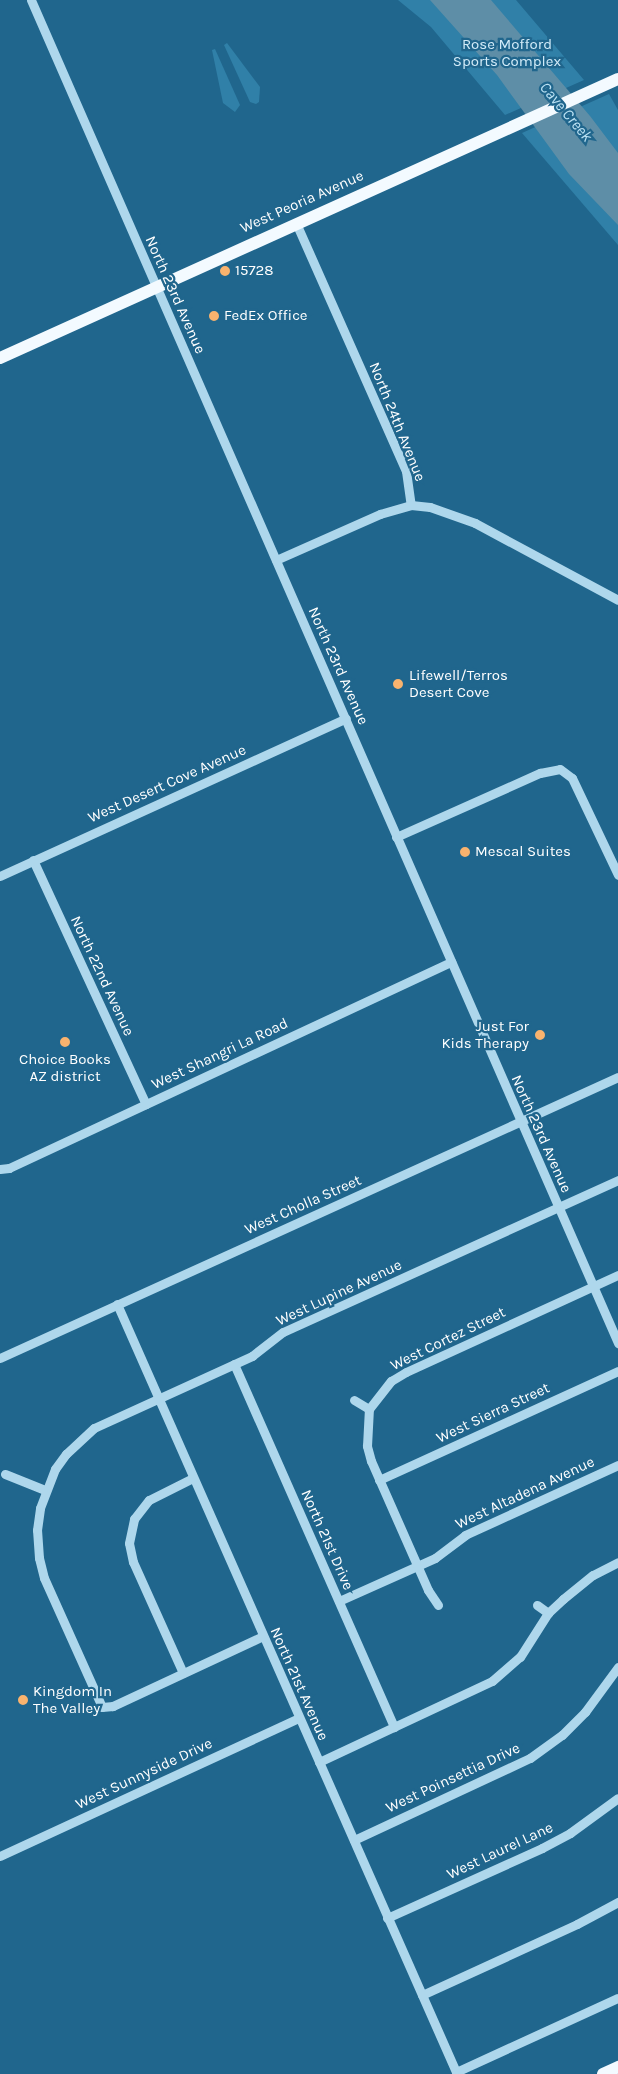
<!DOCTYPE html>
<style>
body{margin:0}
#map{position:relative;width:618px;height:2074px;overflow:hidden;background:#20668d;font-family:Karla,sans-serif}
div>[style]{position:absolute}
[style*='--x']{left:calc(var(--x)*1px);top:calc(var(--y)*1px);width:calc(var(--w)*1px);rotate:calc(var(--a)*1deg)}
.green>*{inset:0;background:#3080a8}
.water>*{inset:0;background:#5e8ea7}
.minor>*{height:9px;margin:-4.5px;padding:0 4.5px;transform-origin:4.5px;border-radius:4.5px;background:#aed7ec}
.major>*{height:12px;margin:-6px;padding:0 6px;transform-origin:6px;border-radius:6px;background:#f3faff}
.dots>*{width:14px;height:14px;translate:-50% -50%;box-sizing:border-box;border:2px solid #20668d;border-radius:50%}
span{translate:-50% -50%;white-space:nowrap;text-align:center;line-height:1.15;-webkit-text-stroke:4.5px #20668d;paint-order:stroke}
.park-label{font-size:15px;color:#d3ecf9}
.street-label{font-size:15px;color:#fff}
.poi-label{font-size:15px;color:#fff}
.left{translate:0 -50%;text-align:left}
.right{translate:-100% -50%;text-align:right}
.water-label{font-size:16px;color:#bce2f4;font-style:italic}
</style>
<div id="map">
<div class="green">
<i style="clip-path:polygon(398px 0,516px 0,584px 80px,505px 115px,431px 27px)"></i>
<i style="clip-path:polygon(227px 43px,260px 87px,259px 102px,256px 104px,250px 102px,224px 45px)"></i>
<i style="clip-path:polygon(215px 49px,240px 105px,235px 112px,223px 103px,212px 50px)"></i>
<i style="clip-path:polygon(609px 94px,618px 110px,618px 245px,522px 133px)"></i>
</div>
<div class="water">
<i style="clip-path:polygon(430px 0,491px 0,590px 116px,618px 153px,618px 225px,569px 174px,497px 75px)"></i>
</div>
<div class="minor">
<i style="--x:31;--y:0;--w:1466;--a:66.39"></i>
<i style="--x:296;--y:223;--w:271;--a:66.1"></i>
<i style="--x:406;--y:471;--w:34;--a:82"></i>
<i style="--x:276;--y:560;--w:114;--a:-23.9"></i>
<i style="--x:380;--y:514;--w:32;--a:-16"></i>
<i style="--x:411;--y:505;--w:19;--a:6"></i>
<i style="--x:430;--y:507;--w:48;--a:19.6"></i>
<i style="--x:475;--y:523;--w:162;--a:28.3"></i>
<i style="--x:396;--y:837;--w:158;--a:-24"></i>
<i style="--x:540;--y:773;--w:20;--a:-11"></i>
<i style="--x:560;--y:769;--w:15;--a:37"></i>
<i style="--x:572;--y:778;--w:107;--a:64.6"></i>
<i style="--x:33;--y:860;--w:269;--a:65.2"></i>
<i style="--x:0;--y:876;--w:380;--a:-24.5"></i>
<i style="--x:0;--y:1169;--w:9;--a:-6"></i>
<i style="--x:9;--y:1168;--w:488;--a:-25"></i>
<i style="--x:117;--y:1304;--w:842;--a:66.18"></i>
<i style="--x:0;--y:1358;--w:679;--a:-24.45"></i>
<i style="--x:234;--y:1364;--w:397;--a:66.2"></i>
<i style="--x:354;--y:1400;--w:17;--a:31"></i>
<i style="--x:5;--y:1474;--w:43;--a:21.8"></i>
<i style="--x:379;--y:1480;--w:263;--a:-24.5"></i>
<i style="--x:339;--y:1601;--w:105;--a:-24.1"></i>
<i style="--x:435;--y:1558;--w:38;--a:-37"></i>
<i style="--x:465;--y:1535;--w:168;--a:-24.6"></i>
<i style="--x:438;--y:1605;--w:18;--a:-124"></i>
<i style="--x:428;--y:1590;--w:141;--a:-113.8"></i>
<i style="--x:371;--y:1461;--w:16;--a:-105"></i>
<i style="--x:367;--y:1446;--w:37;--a:-87"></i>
<i style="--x:369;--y:1409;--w:36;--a:-52"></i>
<i style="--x:391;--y:1381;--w:17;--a:-31"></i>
<i style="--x:406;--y:1372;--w:233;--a:-24.6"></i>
<i style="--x:537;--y:1605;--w:14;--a:36"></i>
<i style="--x:263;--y:1636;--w:166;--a:155"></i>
<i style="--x:113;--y:1706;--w:11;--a:175"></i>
<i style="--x:102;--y:1707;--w:141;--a:-114.2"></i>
<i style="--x:44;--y:1578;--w:21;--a:-104"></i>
<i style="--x:39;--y:1558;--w:28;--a:-94"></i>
<i style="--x:37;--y:1530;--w:22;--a:-82"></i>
<i style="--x:40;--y:1508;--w:42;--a:-69"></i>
<i style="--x:55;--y:1469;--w:19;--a:-54"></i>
<i style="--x:66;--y:1454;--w:38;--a:-43"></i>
<i style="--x:94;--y:1428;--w:174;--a:-24.5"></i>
<i style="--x:252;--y:1356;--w:39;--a:-38"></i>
<i style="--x:283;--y:1332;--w:368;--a:-24.4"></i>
<i style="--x:183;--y:1673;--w:122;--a:-114.2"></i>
<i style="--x:133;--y:1562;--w:19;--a:-102"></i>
<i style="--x:129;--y:1543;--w:25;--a:-78"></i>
<i style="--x:134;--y:1519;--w:24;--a:-52"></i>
<i style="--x:149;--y:1500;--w:49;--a:-26.6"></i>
<i style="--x:319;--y:1762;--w:191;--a:-25.1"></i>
<i style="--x:492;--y:1681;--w:37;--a:-41"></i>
<i style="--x:520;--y:1657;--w:52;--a:-57.5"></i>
<i style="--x:548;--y:1613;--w:21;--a:-43"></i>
<i style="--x:563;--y:1599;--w:38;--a:-39"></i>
<i style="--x:593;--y:1575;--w:28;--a:-27"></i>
<i style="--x:354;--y:1840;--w:194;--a:-25"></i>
<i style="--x:530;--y:1758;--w:39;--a:-36"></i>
<i style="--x:562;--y:1735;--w:33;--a:-45"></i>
<i style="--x:585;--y:1712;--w:56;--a:-53.7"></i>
<i style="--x:0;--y:1856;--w:329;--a:-24.8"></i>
<i style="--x:387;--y:1918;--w:170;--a:-24.3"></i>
<i style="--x:542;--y:1848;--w:32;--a:-28"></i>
<i style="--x:570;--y:1833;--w:59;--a:-36.1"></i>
<i style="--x:422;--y:1995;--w:170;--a:-24.6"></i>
<i style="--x:577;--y:1924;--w:47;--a:-28.2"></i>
<i style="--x:456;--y:2072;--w:178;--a:-24.6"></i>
</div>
<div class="major">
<i style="--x:0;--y:358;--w:678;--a:-24.3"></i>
<i style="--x:603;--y:2074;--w:17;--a:-25"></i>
</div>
<div class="dots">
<i style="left:225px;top:271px;background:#f9b36e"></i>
<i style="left:214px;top:316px;background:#f9b36e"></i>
<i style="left:398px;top:684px;background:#f9b36e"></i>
<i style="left:465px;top:852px;background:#f9b36e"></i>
<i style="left:540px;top:1035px;background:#f9b36e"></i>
<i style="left:65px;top:1042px;background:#f9b36e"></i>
<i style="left:23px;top:1700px;background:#f9b36e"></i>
</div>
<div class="park-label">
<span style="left:507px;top:53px">Rose Mofford<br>Sports Complex</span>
</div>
<div class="street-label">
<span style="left:302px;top:202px;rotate:-24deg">West Peoria Avenue</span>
<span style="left:175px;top:295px;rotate:66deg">North 23rd Avenue</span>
<span style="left:397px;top:422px;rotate:68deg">North 24th Avenue</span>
<span style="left:338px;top:666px;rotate:66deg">North 23rd Avenue</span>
<span style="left:167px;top:784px;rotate:-24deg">West Desert Cove Avenue</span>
<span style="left:102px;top:976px;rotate:65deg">North 22nd Avenue</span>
<span style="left:220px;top:1054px;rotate:-25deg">West Shangri La Road</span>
<span style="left:541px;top:1134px;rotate:66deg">North 23rd Avenue</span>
<span style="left:303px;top:1205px;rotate:-24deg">West Cholla Street</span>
<span style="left:339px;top:1293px;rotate:-25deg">West Lupine Avenue</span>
<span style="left:448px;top:1339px;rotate:-26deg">West Cortez Street</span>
<span style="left:493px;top:1413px;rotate:-25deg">West Sierra Street</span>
<span style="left:525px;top:1493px;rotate:-25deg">West Altadena Avenue</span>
<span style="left:327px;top:1540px;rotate:66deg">North 21st Drive</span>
<span style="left:299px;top:1684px;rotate:66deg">North 21st Avenue</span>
<span style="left:144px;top:1774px;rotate:-25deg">West Sunnyside Drive</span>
<span style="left:453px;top:1778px;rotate:-25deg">West Poinsettia Drive</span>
<span style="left:500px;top:1851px;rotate:-25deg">West Laurel Lane</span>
</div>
<div class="poi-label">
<span class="left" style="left:235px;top:271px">15728</span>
<span class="left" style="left:224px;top:316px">FedEx Office</span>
<span class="left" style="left:409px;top:684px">Lifewell/Terros<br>Desert Cove</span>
<span class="left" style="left:475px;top:852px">Mescal Suites</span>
<span class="right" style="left:529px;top:1035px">Just For<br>Kids Therapy</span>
<span style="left:65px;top:1068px">Choice Books<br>AZ district</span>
<span class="left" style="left:33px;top:1700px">Kingdom In<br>The Valley</span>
</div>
<div class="water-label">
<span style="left:566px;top:112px;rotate:50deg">Cave Creek</span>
</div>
</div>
